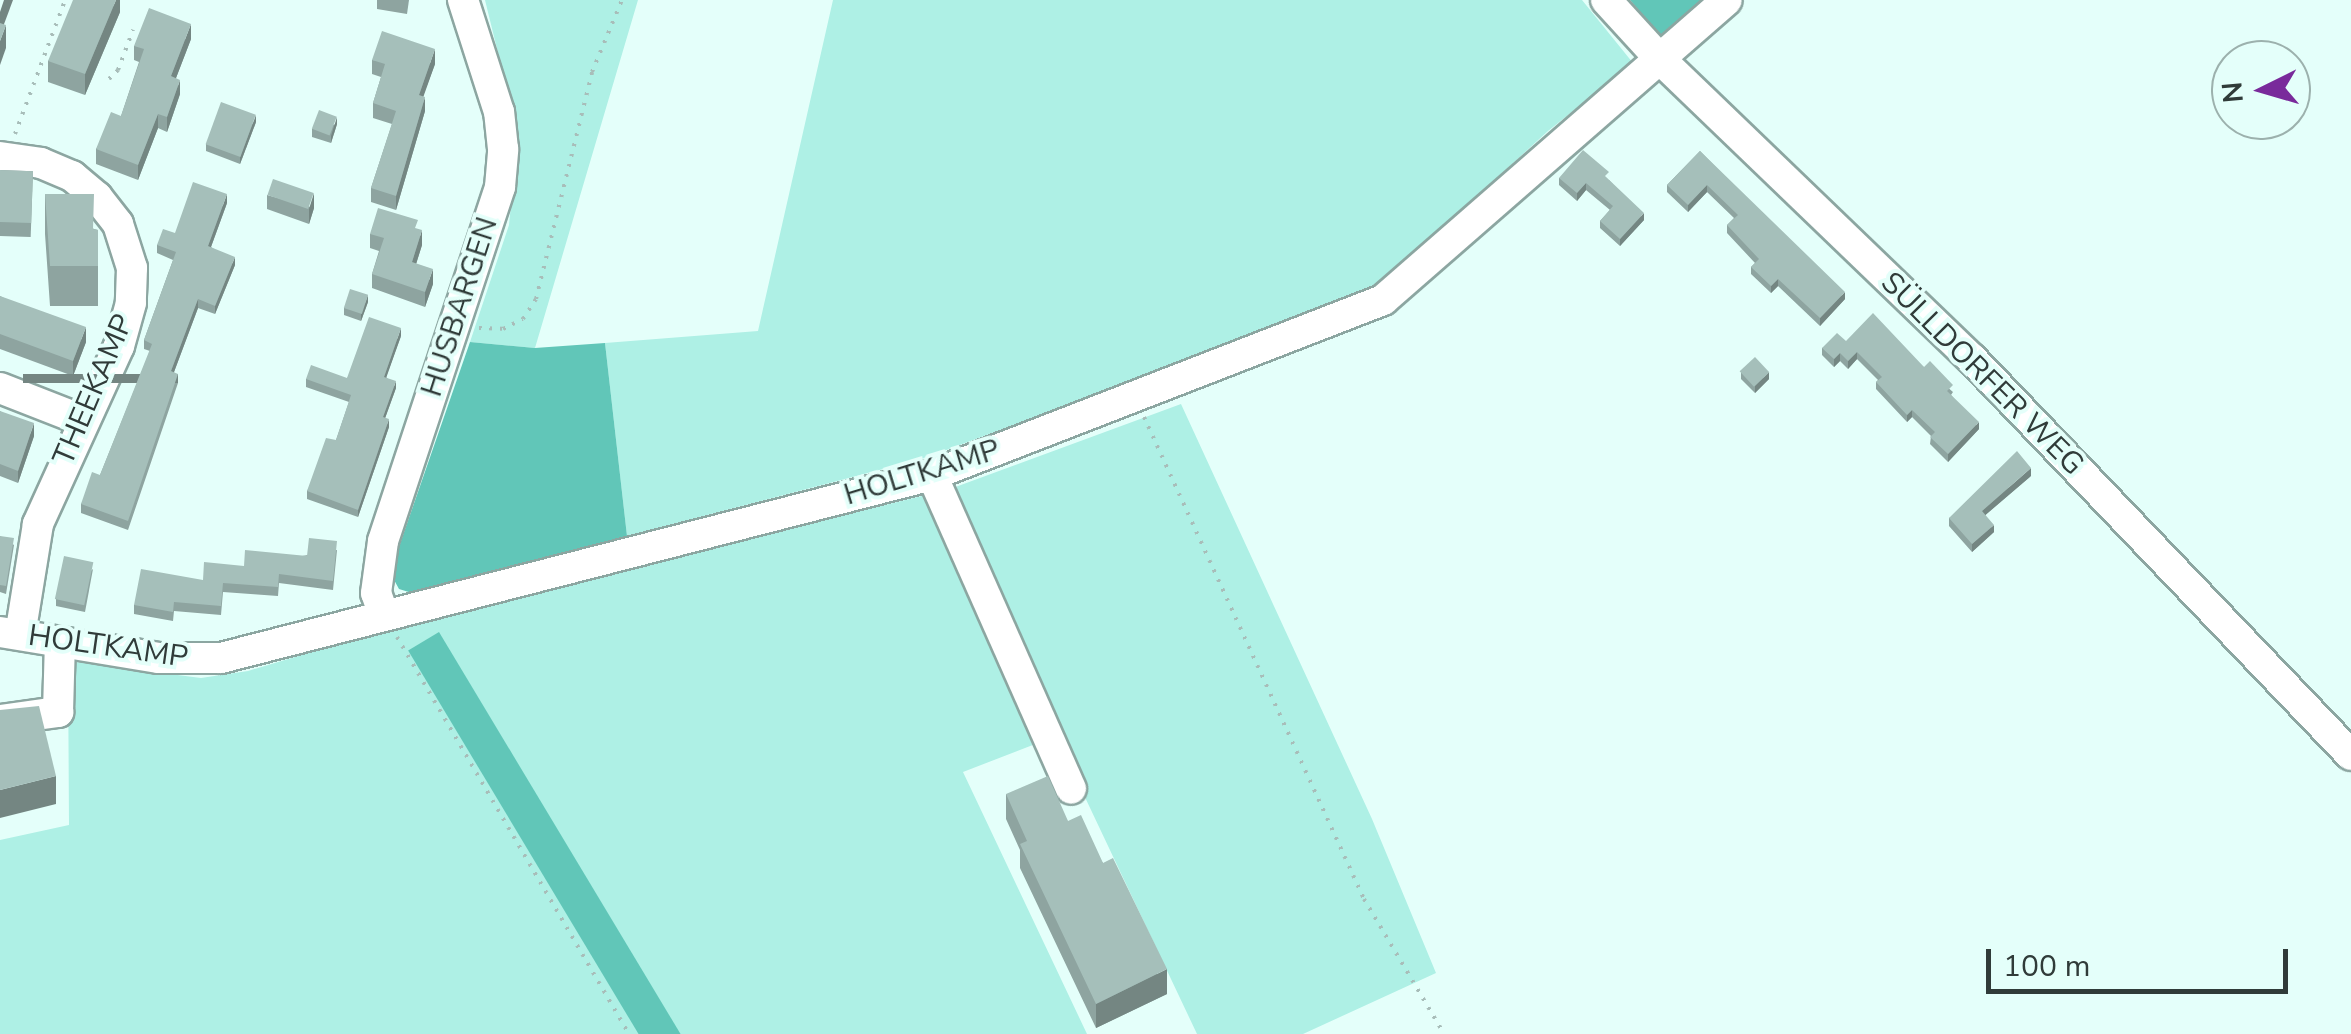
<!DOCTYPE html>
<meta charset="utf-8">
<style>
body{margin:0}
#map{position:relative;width:2351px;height:1034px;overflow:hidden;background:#e4fffa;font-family:"Nunito Sans",sans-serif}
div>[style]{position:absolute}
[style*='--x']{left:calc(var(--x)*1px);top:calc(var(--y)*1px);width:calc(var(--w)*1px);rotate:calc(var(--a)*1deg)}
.green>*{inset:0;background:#aef0e5}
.forest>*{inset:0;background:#61c6b8;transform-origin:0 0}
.path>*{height:4px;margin-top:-2px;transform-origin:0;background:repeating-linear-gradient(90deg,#a8bdb9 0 2.5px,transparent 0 10.5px)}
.roads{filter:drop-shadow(2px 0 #8ca6a1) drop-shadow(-2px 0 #8ca6a1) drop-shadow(0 2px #8ca6a1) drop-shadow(0 -2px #8ca6a1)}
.minor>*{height:30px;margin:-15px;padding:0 15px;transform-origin:15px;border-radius:15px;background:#fff}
.wall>*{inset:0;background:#8ea4a0;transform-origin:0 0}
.shaded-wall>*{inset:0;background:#748682;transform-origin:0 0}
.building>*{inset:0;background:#a5bfba;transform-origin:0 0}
span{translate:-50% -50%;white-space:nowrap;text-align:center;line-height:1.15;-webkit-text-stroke:8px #e4fffa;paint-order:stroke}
.street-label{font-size:30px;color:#303b39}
.north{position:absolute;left:2211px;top:40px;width:100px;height:100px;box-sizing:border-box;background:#e4fffa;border:2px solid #9cb1ad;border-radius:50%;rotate:265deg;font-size:28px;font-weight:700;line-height:40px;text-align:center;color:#303b39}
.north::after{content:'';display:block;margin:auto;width:35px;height:45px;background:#792a9b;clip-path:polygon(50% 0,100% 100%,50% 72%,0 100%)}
.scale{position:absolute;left:1986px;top:949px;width:302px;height:45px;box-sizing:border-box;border:5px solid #303b39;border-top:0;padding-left:12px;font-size:30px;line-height:35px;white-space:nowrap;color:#303b39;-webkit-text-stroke:8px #e4fffa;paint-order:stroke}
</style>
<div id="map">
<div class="green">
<i style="clip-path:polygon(485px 0,638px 0,535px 348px,470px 342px,509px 225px,515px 163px,512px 110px)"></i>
<i style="clip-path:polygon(833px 0,1582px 0,1633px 63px,1548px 131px,1375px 290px,925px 458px,627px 536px,605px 343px,758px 331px)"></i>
<i style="clip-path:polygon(1181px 404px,1372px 819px,1436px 973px,1303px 1034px,1197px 1034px,1056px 736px,963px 772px,1087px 1034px,0 1034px,0 840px,69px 825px,68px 661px,201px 678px,248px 671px,418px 620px,950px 489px)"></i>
</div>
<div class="forest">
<i style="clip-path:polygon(1630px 0,1707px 0,1664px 40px)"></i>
<i style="clip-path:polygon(470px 342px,535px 348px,605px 343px,627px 536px,412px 593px,399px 589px,393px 578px,393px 564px)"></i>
<i style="left:439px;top:632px;width:469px;height:36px;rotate:59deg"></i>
</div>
<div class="path">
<i style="--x:109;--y:79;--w:13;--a:-45"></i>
<i style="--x:118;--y:70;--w:43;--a:-69.4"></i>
<i style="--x:15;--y:134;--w:143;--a:-69.5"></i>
<i style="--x:479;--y:328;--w:24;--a:2"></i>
<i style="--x:503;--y:329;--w:22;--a:-27"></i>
<i style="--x:523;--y:319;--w:24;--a:-57"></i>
<i style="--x:536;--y:299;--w:234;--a:-76.1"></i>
<i style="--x:592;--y:72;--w:78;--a:-67.4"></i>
<i style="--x:1144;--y:417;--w:530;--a:65.47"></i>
<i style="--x:1364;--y:899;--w:157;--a:59.3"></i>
<i style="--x:397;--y:637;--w:460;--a:59.7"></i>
</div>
<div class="roads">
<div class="minor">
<i style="--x:1606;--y:0;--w:80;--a:47.5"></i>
<i style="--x:1660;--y:59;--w:433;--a:43.9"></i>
<i style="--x:1972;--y:359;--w:548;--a:46.26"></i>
<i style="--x:0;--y:157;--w:41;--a:8.3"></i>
<i style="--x:41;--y:163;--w:34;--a:23"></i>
<i style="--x:72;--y:176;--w:33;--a:40"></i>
<i style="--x:97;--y:197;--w:34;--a:52"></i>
<i style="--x:118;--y:224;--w:46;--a:72.3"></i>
<i style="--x:132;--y:268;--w:35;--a:92"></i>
<i style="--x:131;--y:303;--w:45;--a:105.6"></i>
<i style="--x:119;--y:346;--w:196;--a:114.5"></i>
<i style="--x:38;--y:524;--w:112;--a:99.2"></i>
<i style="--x:0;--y:388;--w:90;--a:21.4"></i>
<i style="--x:932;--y:475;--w:343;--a:66.1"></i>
<i style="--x:383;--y:613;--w:21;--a:-109"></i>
<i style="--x:376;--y:593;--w:52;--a:-82.3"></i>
<i style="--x:383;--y:541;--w:373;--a:-71.7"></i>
<i style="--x:500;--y:187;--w:38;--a:-85"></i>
<i style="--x:503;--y:149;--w:37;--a:-96"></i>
<i style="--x:499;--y:112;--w:118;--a:-107.8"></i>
<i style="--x:0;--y:632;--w:160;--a:9.3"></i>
<i style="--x:158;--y:658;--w:63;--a:0"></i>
<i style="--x:221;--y:658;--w:734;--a:-14.43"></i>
<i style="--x:932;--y:475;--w:484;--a:-21.2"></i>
<i style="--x:1383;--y:300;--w:456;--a:-41.1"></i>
<i style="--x:0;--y:720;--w:59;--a:-7.9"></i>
<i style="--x:58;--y:712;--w:70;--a:-88.4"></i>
</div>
</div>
<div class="wall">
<i style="clip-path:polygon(120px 0,120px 12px,85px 95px,48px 82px,48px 61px)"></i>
<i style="clip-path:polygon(377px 0,409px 0,407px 14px,377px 9px)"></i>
<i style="clip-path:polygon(191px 39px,176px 78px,180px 94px,167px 132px,158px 128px,138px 180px,96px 164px,96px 149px,121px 116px,139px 62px,134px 60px,134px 46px)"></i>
<i style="clip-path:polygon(372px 60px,435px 64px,423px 96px,425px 111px,396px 210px,371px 202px,371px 188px,392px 124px,373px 118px,373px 103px,381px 77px,372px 74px)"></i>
<i style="clip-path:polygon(256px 122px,240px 164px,206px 151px,206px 144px)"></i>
<i style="clip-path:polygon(337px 124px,331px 143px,312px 137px,312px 129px)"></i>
<i style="clip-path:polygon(1700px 151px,1845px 299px,1820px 326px,1778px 286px,1771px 293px,1751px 274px,1751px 267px,1755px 263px,1727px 233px,1727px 225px,1734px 218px,1707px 192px,1688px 212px,1667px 192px,1667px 185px)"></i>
<i style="left:0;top:170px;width:33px;height:66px;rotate:2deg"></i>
<i style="clip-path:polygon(1559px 178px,1609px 180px,1644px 220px,1620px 246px,1600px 228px,1600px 221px,1610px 210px,1586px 190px,1577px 201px,1559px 185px)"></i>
<i style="clip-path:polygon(45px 194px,94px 229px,98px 230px,98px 306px,50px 306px,45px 234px)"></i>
<i style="clip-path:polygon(267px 195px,314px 208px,309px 224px,267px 209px)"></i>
<i style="clip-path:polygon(227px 203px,211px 247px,235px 265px,215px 314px,198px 308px,174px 372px,178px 383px,128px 530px,81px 513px,81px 504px,100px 475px,150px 351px,144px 349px,144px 340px,173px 260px,157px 253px,157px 245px)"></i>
<i style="clip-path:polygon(418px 229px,422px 245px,416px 264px,433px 284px,425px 307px,372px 288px,372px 274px,379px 251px,370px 248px,370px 234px)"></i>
<i style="clip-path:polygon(0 296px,86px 342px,73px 376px,0 349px)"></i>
<i style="clip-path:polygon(368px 302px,361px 321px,344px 315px,344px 308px)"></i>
<i style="clip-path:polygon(401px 336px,386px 377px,396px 388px,385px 418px,389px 427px,358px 517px,307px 499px,307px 491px,336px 440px,349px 402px,306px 387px,306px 379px,347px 378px)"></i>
<i style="clip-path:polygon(1846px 341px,1924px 367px,1953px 392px,1951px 395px,1979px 429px,1948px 462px,1930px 444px,1931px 436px,1912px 417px,1907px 422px,1876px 389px,1876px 382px,1878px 380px,1857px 359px,1848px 369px,1840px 361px,1834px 367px,1822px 355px,1822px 348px)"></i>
<i style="clip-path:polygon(1741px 372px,1769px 379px,1755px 393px,1741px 379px)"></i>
<i style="clip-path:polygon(0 411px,34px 436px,18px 483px,0 476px)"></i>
<i style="clip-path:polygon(2031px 476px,1985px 515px,1994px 532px,1972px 552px,1949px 526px,1949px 518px)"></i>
<i style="clip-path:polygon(0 536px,14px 545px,6px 594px,0 592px)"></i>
<i style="clip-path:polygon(337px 550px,333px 590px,279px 583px,278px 596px,223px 592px,221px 615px,174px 611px,173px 621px,134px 614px,134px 605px,244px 566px)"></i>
<i style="clip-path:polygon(93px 569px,85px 612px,56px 606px,56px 599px)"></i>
<i style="clip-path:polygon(1006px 794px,1068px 821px,1103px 863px,1167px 994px,1096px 1028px,1020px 868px,1020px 850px,1006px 819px)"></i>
</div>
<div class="shaded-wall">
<i style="clip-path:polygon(4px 0,13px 0,0 35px,0 12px)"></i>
<i style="clip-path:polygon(116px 0,120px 0,120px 12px,85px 95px,85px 74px)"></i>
<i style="clip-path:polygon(191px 24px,191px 39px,171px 91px,171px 76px)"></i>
<i style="clip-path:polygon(6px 25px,6px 48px,0 65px,0 41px)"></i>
<i style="clip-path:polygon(435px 49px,435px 64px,419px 109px,419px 95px)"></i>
<i style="clip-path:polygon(180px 80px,180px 94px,167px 132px,167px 117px)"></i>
<i style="clip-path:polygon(425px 97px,425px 111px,396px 210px,396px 196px)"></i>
<i style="clip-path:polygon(158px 114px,158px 128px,138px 180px,138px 165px)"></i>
<i style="clip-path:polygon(256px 115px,256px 122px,240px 164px,240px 157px)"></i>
<i style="clip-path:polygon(337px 117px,337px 124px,331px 143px,331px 136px)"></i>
<i style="clip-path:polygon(1586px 183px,1586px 190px,1577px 201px,1577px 193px)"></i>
<i style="clip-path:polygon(1707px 185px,1707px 192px,1688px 212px,1688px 205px)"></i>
<i style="clip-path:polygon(314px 193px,314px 208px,309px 224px,309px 209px)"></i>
<i style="clip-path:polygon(227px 194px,227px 203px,208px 255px,208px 246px)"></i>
<i style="clip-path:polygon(1644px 213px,1644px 220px,1620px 246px,1620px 239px)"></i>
<i style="clip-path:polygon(422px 230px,422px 245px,412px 277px,412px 262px)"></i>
<i style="clip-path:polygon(235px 257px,235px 265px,215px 314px,215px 306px)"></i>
<i style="clip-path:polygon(433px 269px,433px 284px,425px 307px,425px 292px)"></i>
<i style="clip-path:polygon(1778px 279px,1778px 286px,1771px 293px,1771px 286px)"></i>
<i style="clip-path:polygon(1845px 292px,1845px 299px,1820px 326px,1820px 318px)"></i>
<i style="clip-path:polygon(368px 295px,368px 302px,361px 321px,361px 314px)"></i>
<i style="clip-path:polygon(198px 299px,198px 308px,171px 380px,171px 371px)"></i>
<i style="clip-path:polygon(86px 327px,86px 342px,73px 376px,73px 361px)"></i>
<i style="clip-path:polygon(401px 328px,401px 336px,384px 384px,384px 377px)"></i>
<i style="clip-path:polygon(1857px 352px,1857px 359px,1848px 369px,1848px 361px)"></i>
<i style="clip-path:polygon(1840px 353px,1840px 361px,1834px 367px,1834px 359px)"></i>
<i style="clip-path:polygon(1769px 372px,1769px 379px,1755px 393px,1755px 386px)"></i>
<i style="left:178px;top:374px;width:9px;height:155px;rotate:90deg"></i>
<i style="clip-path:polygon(396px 381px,396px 388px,383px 424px,383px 417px)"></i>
<i style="clip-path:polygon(1912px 410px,1912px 417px,1907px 422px,1907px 415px)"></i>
<i style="clip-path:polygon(389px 419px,389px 427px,358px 517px,358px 510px)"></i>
<i style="clip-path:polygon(1979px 422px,1979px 429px,1948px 462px,1948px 454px)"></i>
<i style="clip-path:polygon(34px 423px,34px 436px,18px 483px,18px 471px)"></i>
<i style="clip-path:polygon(2031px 468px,2031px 476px,1982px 518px,1982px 511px)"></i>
<i style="clip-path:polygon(1994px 525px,1994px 532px,1972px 552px,1972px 544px)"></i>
<i style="clip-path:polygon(56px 776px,56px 804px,0 818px,0 790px)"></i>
<i style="clip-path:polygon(1167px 969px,1167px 994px,1096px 1028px,1096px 1004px)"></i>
</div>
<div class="building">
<i style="clip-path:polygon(73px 0,116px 0,85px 74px,48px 61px)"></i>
<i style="clip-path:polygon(149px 8px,191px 24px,171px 76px,180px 80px,167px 117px,158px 114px,138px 165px,96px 149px,111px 112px,121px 116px,144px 49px,134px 46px)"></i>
<i style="clip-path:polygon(0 23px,6px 25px,0 41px)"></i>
<i style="clip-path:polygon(382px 31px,435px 49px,419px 95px,425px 97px,396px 196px,371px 188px,396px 111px,373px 103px,385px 64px,372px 60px)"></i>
<i style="left:221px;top:102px;width:37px;height:45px;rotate:20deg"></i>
<i style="left:319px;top:110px;width:19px;height:20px;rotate:21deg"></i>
<i style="clip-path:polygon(1583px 150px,1609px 172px,1605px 176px,1644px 213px,1620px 239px,1600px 221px,1613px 206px,1586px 183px,1577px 193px,1559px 178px)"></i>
<i style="clip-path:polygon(1700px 151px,1845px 292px,1820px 318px,1778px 279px,1771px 286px,1751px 267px,1759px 259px,1727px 225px,1738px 215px,1707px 185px,1688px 205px,1667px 185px)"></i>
<i style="left:0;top:170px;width:33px;height:52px;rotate:2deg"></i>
<i style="left:273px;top:179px;width:43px;height:17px;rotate:19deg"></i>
<i style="clip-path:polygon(193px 182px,227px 194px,208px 246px,235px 257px,215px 306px,198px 299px,171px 371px,178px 374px,128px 521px,81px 504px,92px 472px,100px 475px,152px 344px,144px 340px,176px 252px,157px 245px,163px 229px,175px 233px)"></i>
<i style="clip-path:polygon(45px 194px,94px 194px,93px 229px,98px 230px,98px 266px,50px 266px)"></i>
<i style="clip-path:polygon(378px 208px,418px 220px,415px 228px,422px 230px,412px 262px,433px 269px,425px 292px,372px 274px,384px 238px,370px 234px)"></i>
<i style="left:350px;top:289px;width:19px;height:20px;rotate:18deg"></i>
<i style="clip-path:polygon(0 296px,86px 327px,73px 361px,0 334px)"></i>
<i style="clip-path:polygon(1873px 313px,1924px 367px,1930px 361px,1953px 385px,1947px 391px,1979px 422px,1948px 454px,1930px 437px,1935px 432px,1912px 410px,1907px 415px,1876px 382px,1882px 377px,1857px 352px,1848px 361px,1840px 353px,1834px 359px,1822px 348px,1837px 333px,1846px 341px)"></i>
<i style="clip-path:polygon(369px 317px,401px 328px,384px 377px,396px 381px,383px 417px,389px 419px,358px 510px,307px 491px,326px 438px,336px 440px,351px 395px,306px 379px,311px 365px,347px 378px)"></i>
<i style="left:1755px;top:357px;width:21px;height:21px;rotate:47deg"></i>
<i style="clip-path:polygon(0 411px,34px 423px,18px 471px,0 464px)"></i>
<i style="clip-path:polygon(2017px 451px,2031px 468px,1982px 511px,1994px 525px,1972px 544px,1949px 518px)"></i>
<i style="clip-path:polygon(0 536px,14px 538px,6px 586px,0 585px)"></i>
<i style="clip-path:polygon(309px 538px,337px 541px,333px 581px,279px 574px,278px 587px,223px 583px,221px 606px,174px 602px,173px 612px,134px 605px,141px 569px,203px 580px,204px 562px,244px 566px,245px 550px,307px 556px)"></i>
<i style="left:64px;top:556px;width:30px;height:44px;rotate:12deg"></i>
<i style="clip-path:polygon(39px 706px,56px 776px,0 790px,0 710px)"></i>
<i style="clip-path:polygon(1048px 776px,1068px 821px,1081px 815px,1103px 863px,1113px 858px,1167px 969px,1096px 1004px,1020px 844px,1027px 841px,1006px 794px)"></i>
</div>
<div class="street-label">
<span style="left:460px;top:307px;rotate:-72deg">HUSBARGEN</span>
<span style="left:1982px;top:374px;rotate:45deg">SÜLLDORFER WEG</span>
<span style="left:94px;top:390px;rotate:-67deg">THEEKAMP</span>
<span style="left:922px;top:473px;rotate:-17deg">HOLTKAMP</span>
<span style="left:108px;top:647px;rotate:8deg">HOLTKAMP</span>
</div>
<div class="north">N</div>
<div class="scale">100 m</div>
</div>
